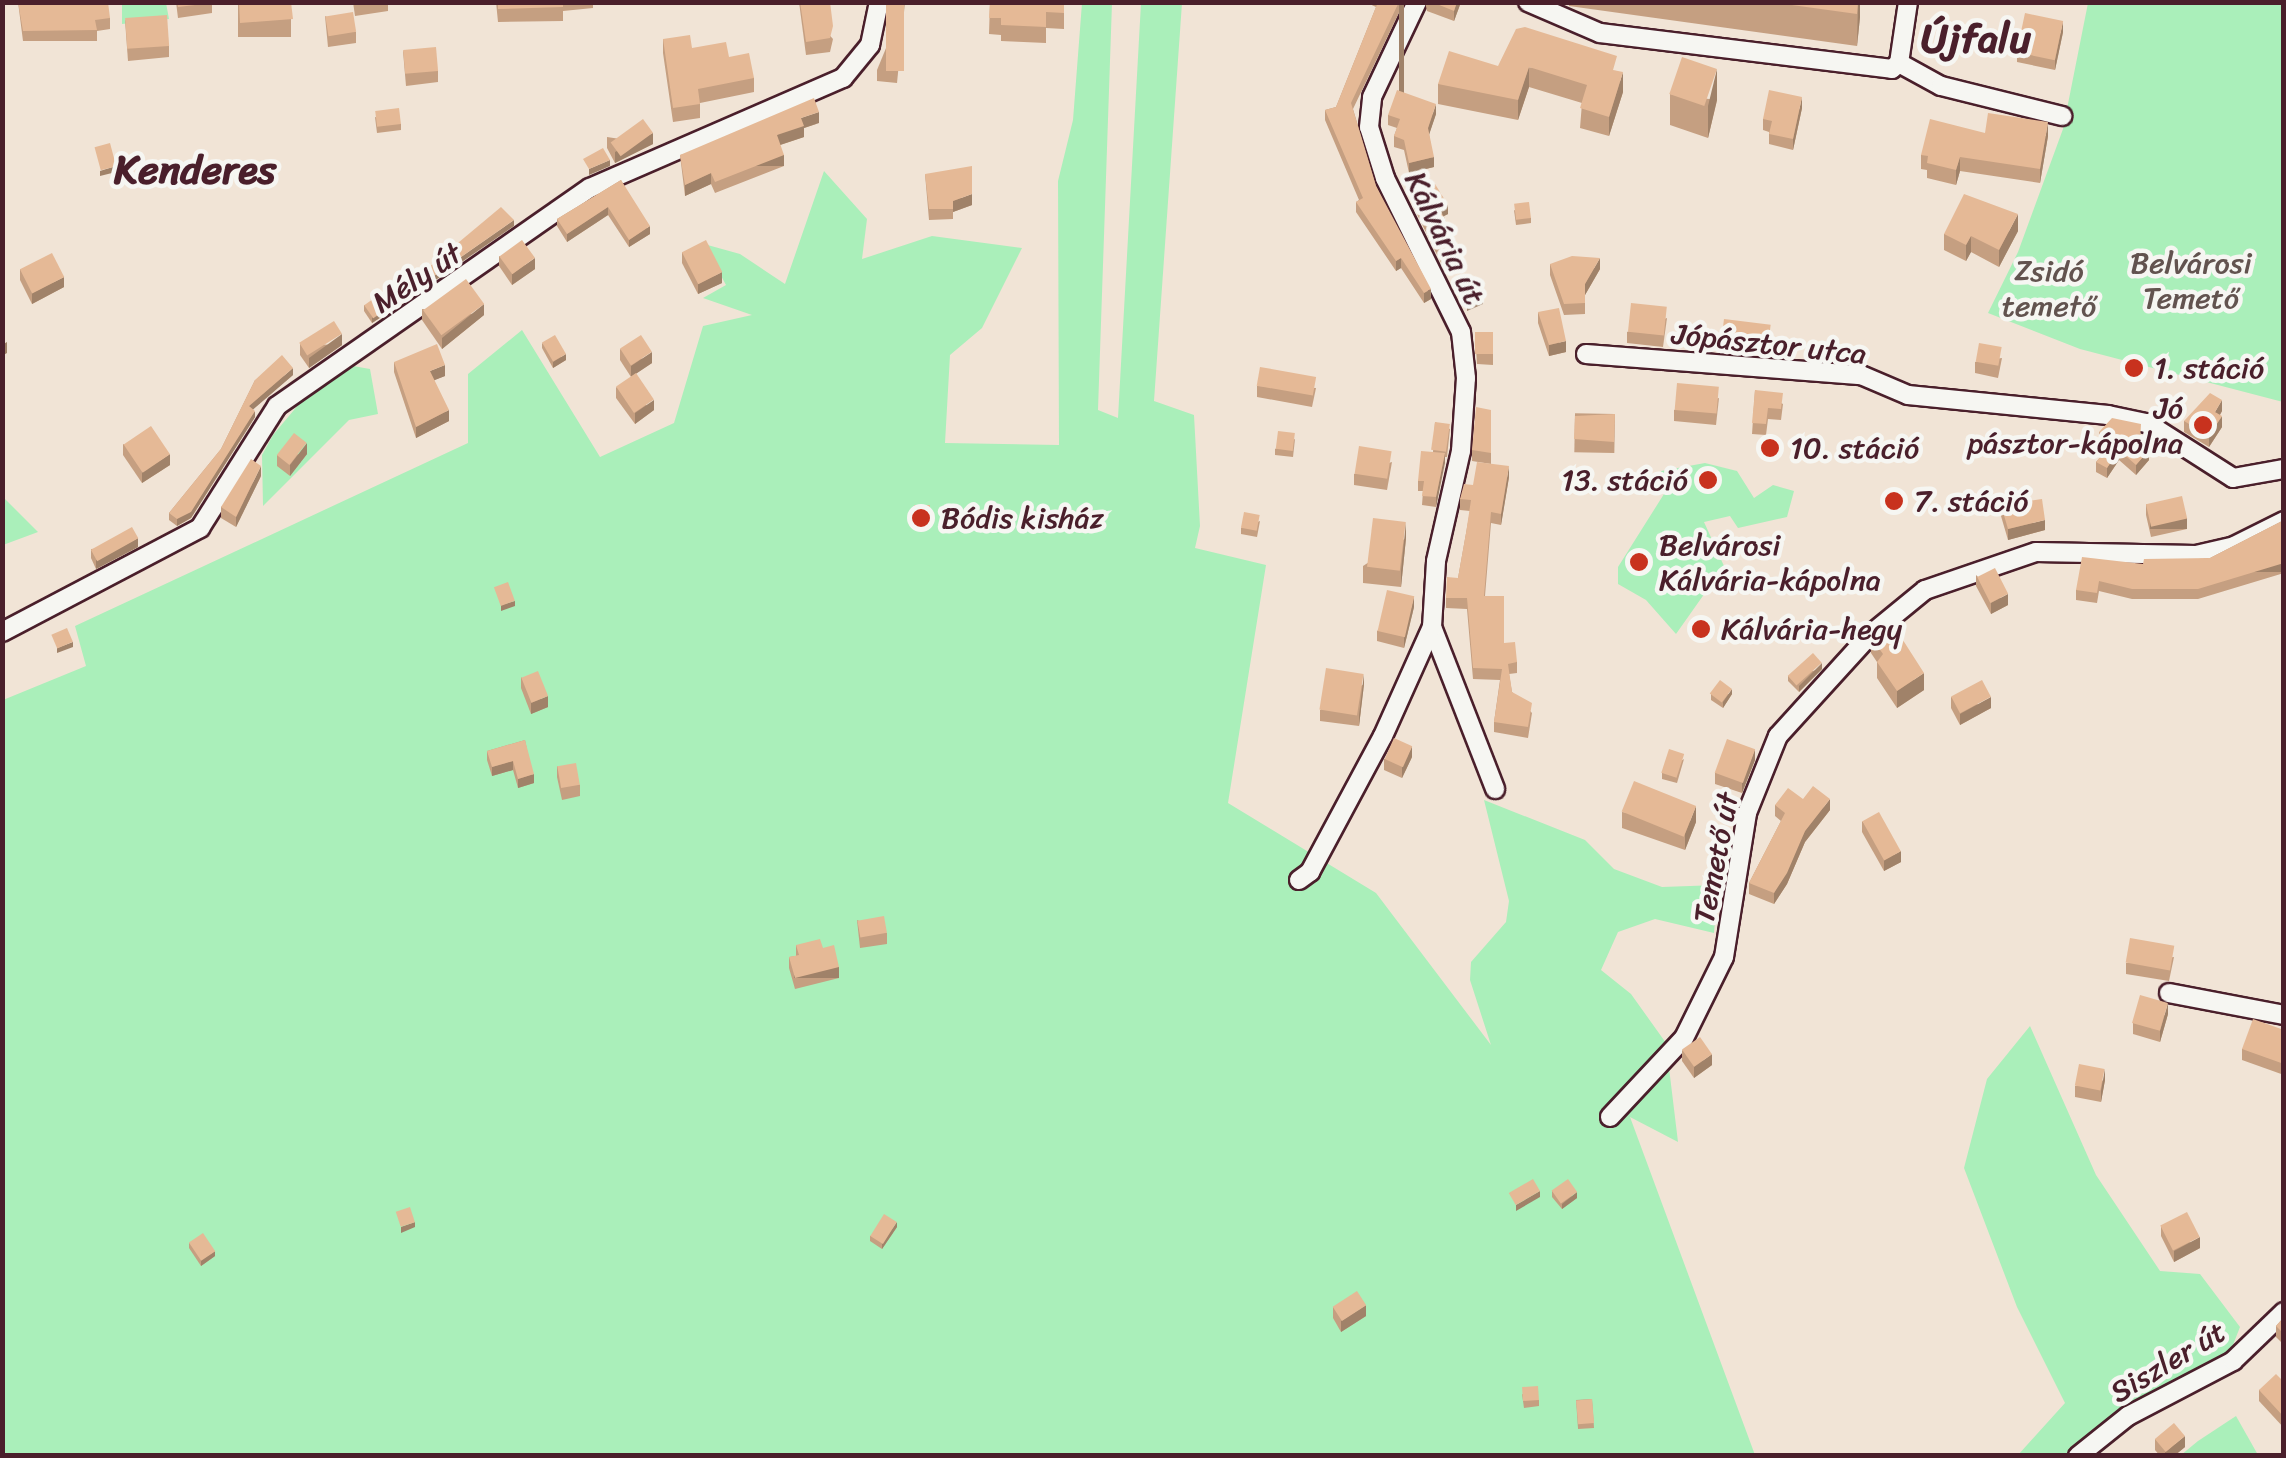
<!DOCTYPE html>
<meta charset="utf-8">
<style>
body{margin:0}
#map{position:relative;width:2286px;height:1458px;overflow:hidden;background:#f1e4d6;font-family:Sriracha,sans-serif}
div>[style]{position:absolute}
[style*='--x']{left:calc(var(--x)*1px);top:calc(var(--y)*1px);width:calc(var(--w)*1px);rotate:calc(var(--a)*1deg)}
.green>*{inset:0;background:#aaefba}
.roads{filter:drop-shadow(2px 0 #4a1f2b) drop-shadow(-2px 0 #4a1f2b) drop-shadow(0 2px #4a1f2b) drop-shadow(0 -2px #4a1f2b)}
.minor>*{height:18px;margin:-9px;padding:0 9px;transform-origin:9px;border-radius:9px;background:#f6f6f2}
.wall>*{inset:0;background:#c59f81;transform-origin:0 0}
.shaded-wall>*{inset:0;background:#a08269;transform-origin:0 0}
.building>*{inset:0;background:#e5b996;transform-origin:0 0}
.dots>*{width:28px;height:28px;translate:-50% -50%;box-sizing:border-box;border:5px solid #f6f6f2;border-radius:50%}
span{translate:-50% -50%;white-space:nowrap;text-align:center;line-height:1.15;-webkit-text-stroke:9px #f6f6f2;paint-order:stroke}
.street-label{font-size:30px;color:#4a1f2b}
.park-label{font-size:30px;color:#62534f}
.poi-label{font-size:30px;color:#4a1f2b}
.left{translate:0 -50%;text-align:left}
.right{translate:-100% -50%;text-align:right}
.district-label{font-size:40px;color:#4a1f2b;font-weight:700}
.frame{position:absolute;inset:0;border:5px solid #4a1f2b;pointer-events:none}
</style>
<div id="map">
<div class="green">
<i style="clip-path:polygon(122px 3px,166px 3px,169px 19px,122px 24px)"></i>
<i style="clip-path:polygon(1082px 3px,1112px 3px,1098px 410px,1118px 418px,1141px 3px,1182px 3px,1154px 401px,1194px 415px,1200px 526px,1195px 548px,1266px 565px,1228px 803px,1376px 893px,1491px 1045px,1470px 980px,1471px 962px,1506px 922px,1509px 901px,1484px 800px,1585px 840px,1614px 869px,1662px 887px,1718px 885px,1714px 933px,1655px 919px,1618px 932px,1601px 970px,1631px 994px,1666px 1043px,1678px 1142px,1630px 1117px,1755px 1455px,3px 1456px,3px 700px,86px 666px,75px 626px,468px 443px,468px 374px,522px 330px,600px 457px,674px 423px,703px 326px,752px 315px,703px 298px,726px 285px,704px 244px,740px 254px,785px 284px,824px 171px,867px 219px,862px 259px,932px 236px,1022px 248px,982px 328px,950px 355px,945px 443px,1059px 445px,1058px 181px,1073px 120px)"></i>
<i style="clip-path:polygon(2088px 3px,2283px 3px,2283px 402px,2080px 349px,1988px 313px,2018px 252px,2063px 129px)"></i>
<i style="clip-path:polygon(353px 366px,370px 369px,378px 414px,349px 420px,263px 506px,262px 455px,273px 435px,304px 398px)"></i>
<i style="clip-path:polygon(1705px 463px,1737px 471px,1754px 498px,1773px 485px,1794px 491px,1787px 517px,1738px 528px,1730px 516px,1704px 522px,1724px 566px,1676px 634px,1646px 600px,1618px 584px,1618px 567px,1664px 494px,1661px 471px)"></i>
<i style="clip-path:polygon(3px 497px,38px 532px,3px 545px)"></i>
<i style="clip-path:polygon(2030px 1026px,2096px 1175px,2160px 1271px,2200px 1274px,2240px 1327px,2231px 1350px,2178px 1383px,2098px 1455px,2018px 1455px,2065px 1403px,2017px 1307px,1964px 1168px,1987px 1079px)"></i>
<i style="clip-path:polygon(2236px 1416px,2258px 1455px,2181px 1455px,2198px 1441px)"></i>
</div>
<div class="roads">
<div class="minor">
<i style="--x:1528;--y:2;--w:78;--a:23.3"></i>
<i style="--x:1600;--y:33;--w:294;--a:7"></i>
<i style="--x:1892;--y:69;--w:9;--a:-41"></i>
<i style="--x:1899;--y:63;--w:62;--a:-81.6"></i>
<i style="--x:1899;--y:63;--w:48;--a:28.7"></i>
<i style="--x:1941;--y:86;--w:125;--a:13.9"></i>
<i style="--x:1586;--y:354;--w:276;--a:4.4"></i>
<i style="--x:1861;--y:375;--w:51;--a:23.1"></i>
<i style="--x:1908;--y:395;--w:201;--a:5.7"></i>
<i style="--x:2108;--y:415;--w:40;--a:12"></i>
<i style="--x:2147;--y:423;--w:102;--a:32.6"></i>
<i style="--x:2233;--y:478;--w:52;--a:-10"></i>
<i style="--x:1432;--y:627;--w:174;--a:68.7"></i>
<i style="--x:2;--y:632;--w:224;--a:-27.7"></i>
<i style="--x:200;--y:528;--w:144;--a:-57.7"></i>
<i style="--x:277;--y:406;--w:381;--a:-34.9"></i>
<i style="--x:590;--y:188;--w:276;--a:-23.5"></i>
<i style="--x:843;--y:78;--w:43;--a:-50.7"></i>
<i style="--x:870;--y:45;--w:44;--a:-78.2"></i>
<i style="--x:1299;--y:880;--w:14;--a:-36"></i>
<i style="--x:1310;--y:872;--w:154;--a:-61.8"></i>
<i style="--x:1383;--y:736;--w:120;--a:-65.8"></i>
<i style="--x:1432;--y:627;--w:66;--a:-86.5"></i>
<i style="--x:1436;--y:561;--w:113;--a:-77.2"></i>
<i style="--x:1461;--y:451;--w:73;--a:-86.1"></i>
<i style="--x:1466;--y:378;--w:46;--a:-96.2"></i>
<i style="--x:1461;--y:332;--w:172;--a:-116.3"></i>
<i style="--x:1385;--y:178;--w:53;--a:-107.4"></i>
<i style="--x:1369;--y:127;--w:30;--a:-84"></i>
<i style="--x:1372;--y:97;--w:105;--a:-64.7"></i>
<i style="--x:2169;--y:993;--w:117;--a:10.8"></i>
<i style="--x:1610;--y:1117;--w:108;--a:-46.9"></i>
<i style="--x:1684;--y:1038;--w:90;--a:-63.7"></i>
<i style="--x:1724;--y:957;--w:146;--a:-80.9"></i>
<i style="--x:1747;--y:813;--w:83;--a:-68.1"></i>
<i style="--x:1778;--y:736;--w:137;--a:-47.7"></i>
<i style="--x:1870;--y:635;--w:71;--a:-39.3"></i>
<i style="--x:1925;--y:590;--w:117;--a:-18.9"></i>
<i style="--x:2036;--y:552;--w:160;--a:1.1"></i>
<i style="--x:2196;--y:555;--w:39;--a:-13"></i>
<i style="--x:2234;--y:546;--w:56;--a:-26.6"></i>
<i style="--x:2078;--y:1456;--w:64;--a:-38.7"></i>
<i style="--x:2128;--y:1416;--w:119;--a:-27.6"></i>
<i style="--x:2233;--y:1361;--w:71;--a:-43.9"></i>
</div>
</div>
<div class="wall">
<i style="clip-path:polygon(18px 2px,110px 18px,110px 29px,97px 31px,97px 41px,23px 41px)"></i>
<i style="clip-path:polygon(176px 2px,212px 2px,212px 13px,178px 18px)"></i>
<i style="left:238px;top:2px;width:53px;height:35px"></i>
<i style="clip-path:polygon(353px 2px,388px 2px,388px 11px,355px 16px)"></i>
<i style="clip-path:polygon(496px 2px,593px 2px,593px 8px,563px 11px,563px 21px,498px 22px)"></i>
<i style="clip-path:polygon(799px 2px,833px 39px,830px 52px,806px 55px)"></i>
<i style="clip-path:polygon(905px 2px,897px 83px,877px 81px,877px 70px)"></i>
<i style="clip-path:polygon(990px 2px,1064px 2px,1064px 29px,1046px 28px,1046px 43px,1001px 41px,1001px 35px,989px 34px)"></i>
<i style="clip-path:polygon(1365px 2px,1404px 2px,1353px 109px,1376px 186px,1431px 299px,1424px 303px,1401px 268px,1396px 271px,1356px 212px,1356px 202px,1359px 200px,1325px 120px,1325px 110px,1336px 107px,1376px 7px)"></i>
<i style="clip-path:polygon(1425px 2px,1461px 2px,1454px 21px,1427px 11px)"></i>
<i style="clip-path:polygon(1569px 2px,1860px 2px,1860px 17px,1857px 46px,1569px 6px)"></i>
<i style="clip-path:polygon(325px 16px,356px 32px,356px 43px,328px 47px)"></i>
<i style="clip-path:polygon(125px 20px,169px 46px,169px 57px,128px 61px)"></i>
<i style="clip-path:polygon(2063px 32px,2055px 70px,2017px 62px,2017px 52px)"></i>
<i style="clip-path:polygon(663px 39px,692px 48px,729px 57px,754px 78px,754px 92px,700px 103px,700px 118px,673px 122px,663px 53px)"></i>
<i style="clip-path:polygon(403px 51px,438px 71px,438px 82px,406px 86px)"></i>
<i style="clip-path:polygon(1498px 66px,1617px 71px,1623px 92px,1609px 136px,1580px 128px,1582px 103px,1529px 87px,1518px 120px,1438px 104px,1438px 84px)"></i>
<i style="clip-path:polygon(1670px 94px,1717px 100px,1708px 138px,1670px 125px)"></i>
<i style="clip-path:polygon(1802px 108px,1793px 150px,1769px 144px,1769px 132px,1763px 130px,1763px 119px)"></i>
<i style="clip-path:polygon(1436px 114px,1429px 134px,1434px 167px,1409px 173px,1404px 150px,1394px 147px,1394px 136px,1397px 128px,1388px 125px,1388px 115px)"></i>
<i style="clip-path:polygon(375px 117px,401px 124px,401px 130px,377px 133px)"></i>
<i style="clip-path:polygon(819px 123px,804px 128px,804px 137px,780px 145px,784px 166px,715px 193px,711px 184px,685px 196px,680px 155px)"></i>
<i style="clip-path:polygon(1985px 133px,2048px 136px,2040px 183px,1960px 171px,1956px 185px,1927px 178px,1927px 170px,1921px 169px,1921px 155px)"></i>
<i style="clip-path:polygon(607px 137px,653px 144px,615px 163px,607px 148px)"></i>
<i style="clip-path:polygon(925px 174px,972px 205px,953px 212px,953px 219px,929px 220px)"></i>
<i style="clip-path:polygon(621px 180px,650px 234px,629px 247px,608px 215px,567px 242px,557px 226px,557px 219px)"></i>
<i style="clip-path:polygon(1413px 197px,1448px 214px,1444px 216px,1457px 257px,1442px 265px,1413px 206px)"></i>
<i style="clip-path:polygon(1514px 210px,1531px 218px,1531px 223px,1516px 225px)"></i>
<i style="clip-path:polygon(2018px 231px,1999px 267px,1971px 252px,1966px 261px,1944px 250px,1944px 234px)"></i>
<i style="clip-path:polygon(682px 252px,722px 283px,698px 294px,682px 263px)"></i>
<i style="clip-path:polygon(499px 256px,535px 269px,512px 285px,499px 266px)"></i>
<i style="clip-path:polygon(1550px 264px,1600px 269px,1585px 295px,1585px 314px,1564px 315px,1550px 275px)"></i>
<i style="clip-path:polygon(20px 269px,64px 287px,32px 304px,20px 280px)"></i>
<i style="clip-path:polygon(364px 305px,392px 310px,372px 323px,364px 311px)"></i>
<i style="clip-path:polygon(422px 309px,484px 315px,442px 349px,422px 320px)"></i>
<i style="clip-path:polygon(1538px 312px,1566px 352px,1549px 356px,1538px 323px)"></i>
<i style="clip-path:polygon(1667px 318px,1663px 347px,1627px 343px,1627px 332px)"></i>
<i style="clip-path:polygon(1475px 332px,1493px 332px,1493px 365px,1477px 364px)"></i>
<i style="clip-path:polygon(1771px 336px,1768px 355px,1722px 349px,1722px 338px)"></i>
<i style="clip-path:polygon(542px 343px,566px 360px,553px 368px,542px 348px)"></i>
<i style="clip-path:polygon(300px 344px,342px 345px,309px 368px,300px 355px)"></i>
<i style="clip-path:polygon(620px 349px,652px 363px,631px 377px,620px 360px)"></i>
<i style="clip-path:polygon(2002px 358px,1998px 378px,1975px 373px,1975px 362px)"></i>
<i style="clip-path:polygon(394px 362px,445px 376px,434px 380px,449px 421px,416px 438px,394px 372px)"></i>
<i style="clip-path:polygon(293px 375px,253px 409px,255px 417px,191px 518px,177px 526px,169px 520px,169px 513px,221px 449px,255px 380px)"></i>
<i style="clip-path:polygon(1257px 386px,1316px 388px,1312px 407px,1257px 397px)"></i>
<i style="clip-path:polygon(616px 387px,654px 410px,635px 424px,616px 398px)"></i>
<i style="clip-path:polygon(1755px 390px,1783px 404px,1781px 420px,1768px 419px,1766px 435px,1752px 434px)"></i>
<i style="clip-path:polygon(1719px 398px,1716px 425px,1674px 421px,1674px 410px)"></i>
<i style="clip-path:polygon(1491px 410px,1491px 464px,1472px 461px,1472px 450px)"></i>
<i style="clip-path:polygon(2222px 411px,2220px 415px,2222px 427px,2209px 447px,2184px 432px,2184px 421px)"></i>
<i style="left:1615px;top:414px;width:39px;height:40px;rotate:91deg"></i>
<i style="clip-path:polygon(1435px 422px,1450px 429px,1447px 457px,1445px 457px,1436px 507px,1422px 505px,1423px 491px,1418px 491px,1418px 481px,1433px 452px)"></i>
<i style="clip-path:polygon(2099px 432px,2141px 442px,2149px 460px,2136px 475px,2119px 460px,2107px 478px,2096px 472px,2096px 462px,2107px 449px,2099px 442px)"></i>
<i style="clip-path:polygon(1295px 439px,1293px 457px,1275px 455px,1275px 449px)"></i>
<i style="clip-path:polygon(123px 444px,170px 465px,142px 483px,123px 455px)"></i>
<i style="clip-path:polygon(307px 454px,290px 476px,277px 466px,277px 455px)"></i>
<i style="clip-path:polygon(1392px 462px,1387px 490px,1354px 485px,1354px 474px)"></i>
<i style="clip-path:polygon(261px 476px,236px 527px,221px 518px,221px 507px)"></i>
<i style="clip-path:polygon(1509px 477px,1501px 525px,1491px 523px,1485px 596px,1504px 643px,1517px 662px,1517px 673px,1509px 674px,1512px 692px,1532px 713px,1528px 738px,1494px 732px,1494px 722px,1500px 680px,1473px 679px,1467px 609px,1446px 608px,1446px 598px,1458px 578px,1470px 511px,1460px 510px,1460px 499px,1473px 485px)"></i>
<i style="clip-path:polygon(2146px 504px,2187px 529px,2151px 537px,2146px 515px)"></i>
<i style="left:914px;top:505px;width:16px;height:20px"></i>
<i style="clip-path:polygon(2001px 505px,2045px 530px,2008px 540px,2001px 516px)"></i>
<i style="clip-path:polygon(2284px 520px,2284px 573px,2198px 599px,2132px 599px,2099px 591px,2097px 603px,2076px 600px,2076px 590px,2143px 564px,2210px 558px)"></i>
<i style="clip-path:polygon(1260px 521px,1257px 537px,1241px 534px,1241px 528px)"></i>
<i style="clip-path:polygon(1406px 538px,1401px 587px,1363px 583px,1363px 566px)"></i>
<i style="clip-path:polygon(138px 547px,96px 569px,91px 558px,91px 549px)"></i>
<i style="clip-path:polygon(1976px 575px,2008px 605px,1991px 614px,1976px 586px)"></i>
<i style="clip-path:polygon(1414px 607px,1404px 648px,1377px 641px,1377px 631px)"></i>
<i style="clip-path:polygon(1871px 637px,1924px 690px,1897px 708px,1877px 678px,1877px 662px,1871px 653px)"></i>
<i style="clip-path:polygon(1822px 669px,1799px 692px,1788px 681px,1788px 676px)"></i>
<i style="clip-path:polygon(521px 677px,548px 707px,531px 714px,521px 688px)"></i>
<i style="clip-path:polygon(1364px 684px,1359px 726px,1320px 721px,1320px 710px)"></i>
<i style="clip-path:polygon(1711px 694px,1732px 694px,1723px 708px,1711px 700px)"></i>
<i style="clip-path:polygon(1951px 697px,1991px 708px,1960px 725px,1951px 708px)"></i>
<i style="clip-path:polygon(525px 740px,534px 783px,518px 788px,513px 770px,492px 776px,487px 760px,487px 751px)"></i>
<i style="clip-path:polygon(1412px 757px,1402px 778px,1384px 770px,1384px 759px)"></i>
<i style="clip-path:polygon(1684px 759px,1677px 783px,1662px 779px,1662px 773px)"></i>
<i style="clip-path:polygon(1755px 760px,1742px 793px,1715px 784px,1715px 773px)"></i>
<i style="clip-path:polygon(557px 766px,580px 785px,580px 796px,562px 800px,557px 777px)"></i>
<i style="clip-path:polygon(1803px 799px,1830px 810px,1805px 842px,1787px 884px,1774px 904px,1749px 894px,1749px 883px,1781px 821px,1775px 816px,1775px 805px)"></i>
<i style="clip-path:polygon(1622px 812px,1696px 822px,1685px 850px,1622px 828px)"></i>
<i style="clip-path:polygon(1862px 821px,1901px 862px,1884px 871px,1862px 832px)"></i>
<i style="clip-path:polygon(857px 920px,887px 933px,887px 944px,860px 948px)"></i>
<i style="clip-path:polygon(796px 945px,823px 948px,839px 978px,795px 989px,789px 968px,789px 957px,796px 956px)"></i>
<i style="clip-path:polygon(2174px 957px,2169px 981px,2126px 974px,2126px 963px)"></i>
<i style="clip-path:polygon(2168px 1014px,2160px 1042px,2133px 1034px,2133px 1023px)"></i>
<i style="clip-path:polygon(2284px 1030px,2284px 1075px,2242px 1060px,2242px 1049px)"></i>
<i style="clip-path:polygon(1682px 1050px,1712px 1065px,1694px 1078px,1682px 1061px)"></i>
<i style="clip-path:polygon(2105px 1080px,2101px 1102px,2075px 1097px,2075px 1086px)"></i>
<i style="clip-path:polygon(1552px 1191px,1577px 1198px,1562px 1209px,1552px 1197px)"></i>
<i style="clip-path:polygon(2161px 1226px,2200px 1248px,2174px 1262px,2161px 1236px)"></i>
<i style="clip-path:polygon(897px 1227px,882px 1249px,870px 1241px,870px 1236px)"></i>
<i style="clip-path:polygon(189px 1243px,215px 1256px,201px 1266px,189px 1248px)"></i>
<i style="clip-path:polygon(1333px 1307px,1366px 1316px,1341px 1332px,1333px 1318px)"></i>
<i style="clip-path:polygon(2284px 1317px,2284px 1345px,2276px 1337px,2276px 1326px)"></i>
<i style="clip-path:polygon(2284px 1382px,2284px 1428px,2259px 1401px,2259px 1390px)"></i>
<i style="clip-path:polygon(1522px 1394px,1539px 1400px,1539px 1406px,1524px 1408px)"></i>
<i style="left:1592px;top:1399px;width:29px;height:16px;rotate:86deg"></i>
<i style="clip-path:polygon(2155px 1439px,2185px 1447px,2174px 1456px,2160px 1456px,2155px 1450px)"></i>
</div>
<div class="shaded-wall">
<i style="left:1399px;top:2px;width:5px;height:112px"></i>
<i style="clip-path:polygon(1457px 2px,1461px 2px,1454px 21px,1454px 11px)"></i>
<i style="clip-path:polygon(1858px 2px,1860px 2px,1860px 17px,1857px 46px)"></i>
<i style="clip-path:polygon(2063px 21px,2063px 32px,2055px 70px,2055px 60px)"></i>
<i style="clip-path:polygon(1529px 67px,1529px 87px,1518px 120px,1518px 100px)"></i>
<i style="clip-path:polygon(1717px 69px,1717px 100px,1708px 138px,1708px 106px)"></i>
<i style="clip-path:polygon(1623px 72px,1623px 92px,1609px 136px,1609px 117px)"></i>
<i style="clip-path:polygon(1802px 97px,1802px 108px,1793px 150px,1793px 139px)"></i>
<i style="clip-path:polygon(1436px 104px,1436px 114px,1428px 138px,1428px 128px)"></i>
<i style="clip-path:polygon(819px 112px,819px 123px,804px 128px,804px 137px,777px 146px,777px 135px,801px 118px)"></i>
<i style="clip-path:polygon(2048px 122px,2048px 136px,2040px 183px,2040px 169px)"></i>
<i style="clip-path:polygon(653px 133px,653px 144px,615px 163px,615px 152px)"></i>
<i style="left:784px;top:155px;width:11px;height:74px;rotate:90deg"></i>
<i style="clip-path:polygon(1434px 157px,1434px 167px,1409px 173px,1409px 163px)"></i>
<i style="clip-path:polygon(1960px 157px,1960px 171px,1956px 185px,1956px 170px)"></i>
<i style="clip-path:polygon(610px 160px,610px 166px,589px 175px,589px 169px)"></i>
<i style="clip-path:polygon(116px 166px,116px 172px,100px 176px,100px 171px)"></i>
<i style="clip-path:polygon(711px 173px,711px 184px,685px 196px,685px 185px)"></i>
<i style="clip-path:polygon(972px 194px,972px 205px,953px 212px,953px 201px)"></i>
<i style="clip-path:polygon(1448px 205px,1448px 214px,1440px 218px,1440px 209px)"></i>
<i style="clip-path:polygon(608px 207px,608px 215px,567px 242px,567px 234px)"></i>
<i style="clip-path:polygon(2018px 214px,2018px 231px,1999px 267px,1999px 250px)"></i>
<i style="clip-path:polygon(514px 220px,514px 226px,408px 299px,408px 294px)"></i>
<i style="clip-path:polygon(650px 226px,650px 234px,629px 247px,629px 240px)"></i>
<i style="clip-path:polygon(1971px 236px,1971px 252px,1966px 261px,1966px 245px)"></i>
<i style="clip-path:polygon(1457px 248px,1457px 257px,1442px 265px,1442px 255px)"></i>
<i style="clip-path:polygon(535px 258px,535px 269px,512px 285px,512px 274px)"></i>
<i style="clip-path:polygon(1401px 258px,1401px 268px,1396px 271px,1396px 261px)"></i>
<i style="clip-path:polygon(1600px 258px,1600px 269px,1585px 295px,1585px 284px)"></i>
<i style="clip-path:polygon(722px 272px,722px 283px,698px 294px,698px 284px)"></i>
<i style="clip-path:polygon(64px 277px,64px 287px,32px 304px,32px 293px)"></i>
<i style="clip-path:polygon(1431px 289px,1431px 299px,1424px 303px,1424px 293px)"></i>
<i style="clip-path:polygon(1483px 299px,1483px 304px,1467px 311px,1467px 305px)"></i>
<i style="clip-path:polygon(484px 304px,484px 315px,442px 349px,442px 338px)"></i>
<i style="clip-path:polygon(392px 305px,392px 310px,372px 323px,372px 318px)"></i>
<i style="clip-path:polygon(342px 334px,342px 345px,309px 368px,309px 358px)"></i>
<i style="clip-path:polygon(1566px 341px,1566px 352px,1549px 356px,1549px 345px)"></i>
<i style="clip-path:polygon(7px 342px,7px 353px,2px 356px,2px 345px)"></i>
<i style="clip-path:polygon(652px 352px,652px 363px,631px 377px,631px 366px)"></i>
<i style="clip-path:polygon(566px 354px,566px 360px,553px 368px,553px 362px)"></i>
<i style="clip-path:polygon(445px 365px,445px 376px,430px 382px,430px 371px)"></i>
<i style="clip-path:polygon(293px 368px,293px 375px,249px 413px,249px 406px)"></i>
<i style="clip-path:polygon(654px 400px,654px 410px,635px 424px,635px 413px)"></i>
<i style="clip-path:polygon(2222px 400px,2222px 411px,2215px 423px,2215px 412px)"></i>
<i style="clip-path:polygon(449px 410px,449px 421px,416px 438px,416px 427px)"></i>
<i style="clip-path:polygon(255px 411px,255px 417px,191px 518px,177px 526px,177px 519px)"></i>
<i style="clip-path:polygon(2222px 416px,2222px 427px,2209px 447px,2209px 436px)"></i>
<i style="clip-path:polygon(307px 443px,307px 454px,290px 476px,290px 465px)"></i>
<i style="clip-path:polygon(2119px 450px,2119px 460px,2107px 478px,2107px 468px)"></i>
<i style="clip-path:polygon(2149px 450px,2149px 460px,2136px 475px,2136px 465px)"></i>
<i style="clip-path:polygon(1445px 453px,1445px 463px,1436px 507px,1436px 497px)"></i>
<i style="clip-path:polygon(170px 454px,170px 465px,142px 483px,142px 472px)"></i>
<i style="clip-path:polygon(261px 466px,261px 476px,236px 527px,236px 517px)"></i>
<i style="clip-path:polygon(1509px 466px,1509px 477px,1501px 525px,1501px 514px)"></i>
<i style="left:2187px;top:518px;width:11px;height:37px;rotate:90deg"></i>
<i style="clip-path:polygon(2045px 520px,2045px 530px,2008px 540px,2008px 529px)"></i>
<i style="clip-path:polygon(1406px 522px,1406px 538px,1401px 587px,1401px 571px)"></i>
<i style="clip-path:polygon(138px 538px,138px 547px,96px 569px,96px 560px)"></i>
<i style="left:2283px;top:562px;width:10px;height:89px;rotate:90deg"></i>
<i style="clip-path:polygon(2008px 594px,2008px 605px,1991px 614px,1991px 603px)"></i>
<i style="clip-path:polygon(1414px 596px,1414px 607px,1404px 648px,1404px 637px)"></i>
<i style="clip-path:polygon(515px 601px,515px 606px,501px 611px,501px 605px)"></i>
<i style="clip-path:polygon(73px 642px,73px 647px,57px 653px,57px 648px)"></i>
<i style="clip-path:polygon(1822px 663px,1822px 669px,1799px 692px,1799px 686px)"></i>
<i style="clip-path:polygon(1924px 673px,1924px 690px,1897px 708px,1897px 691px)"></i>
<i style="clip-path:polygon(1364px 674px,1364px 684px,1359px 726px,1359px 715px)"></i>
<i style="clip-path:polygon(1732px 689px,1732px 694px,1723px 708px,1723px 702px)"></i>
<i style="clip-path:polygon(548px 696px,548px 707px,531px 714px,531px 703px)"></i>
<i style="clip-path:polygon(1991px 697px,1991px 708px,1960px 725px,1960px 714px)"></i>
<i style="clip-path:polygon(1412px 746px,1412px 757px,1402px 778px,1402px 767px)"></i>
<i style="clip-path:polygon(1755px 749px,1755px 760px,1742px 793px,1742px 782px)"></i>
<i style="clip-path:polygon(513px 761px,513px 770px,492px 776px,492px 767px)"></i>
<i style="clip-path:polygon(534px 774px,534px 783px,518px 788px,518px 779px)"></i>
<i style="clip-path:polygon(1830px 799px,1830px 810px,1805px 842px,1787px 884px,1774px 904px,1774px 893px,1805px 831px)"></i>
<i style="clip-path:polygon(1696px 806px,1696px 822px,1685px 850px,1685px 834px)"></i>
<i style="clip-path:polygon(1901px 851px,1901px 862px,1884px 871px,1884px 860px)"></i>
<i style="left:839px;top:967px;width:11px;height:45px;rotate:90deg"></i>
<i style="clip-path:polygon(2168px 1003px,2168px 1014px,2160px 1042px,2160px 1031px)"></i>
<i style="clip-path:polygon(1712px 1054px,1712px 1065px,1694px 1078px,1694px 1067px)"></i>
<i style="clip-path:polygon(2105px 1069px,2105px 1080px,2101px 1102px,2101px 1091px)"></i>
<i style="clip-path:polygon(1540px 1191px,1540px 1197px,1516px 1211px,1516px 1205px)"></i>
<i style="clip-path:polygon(1577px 1192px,1577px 1198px,1562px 1209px,1562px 1204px)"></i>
<i style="clip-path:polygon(415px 1222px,415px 1227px,401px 1233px,401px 1227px)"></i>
<i style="clip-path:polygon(897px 1222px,897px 1227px,882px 1249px,882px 1244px)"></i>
<i style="clip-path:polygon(2200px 1237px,2200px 1248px,2174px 1262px,2174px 1251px)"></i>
<i style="clip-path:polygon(215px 1251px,215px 1256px,201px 1266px,201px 1260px)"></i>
<i style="clip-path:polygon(1366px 1305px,1366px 1316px,1341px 1332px,1341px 1321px)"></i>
<i style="clip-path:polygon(2185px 1436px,2185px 1447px,2174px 1456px,2165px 1456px,2165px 1452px)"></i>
</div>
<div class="building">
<i style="clip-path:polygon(18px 2px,108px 2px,110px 18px,95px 20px,97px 30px,23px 31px)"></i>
<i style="clip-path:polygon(177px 2px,212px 2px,212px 3px,178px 7px)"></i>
<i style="clip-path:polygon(239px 2px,291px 2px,293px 19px,240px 23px)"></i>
<i style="clip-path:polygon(498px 2px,563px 2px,563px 7px,498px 9px)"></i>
<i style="clip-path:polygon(800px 2px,830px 2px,833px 26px,830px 38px,806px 42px)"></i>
<i style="left:886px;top:2px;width:18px;height:69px"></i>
<i style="clip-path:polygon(990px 2px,1064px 2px,1064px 13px,1046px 12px,1046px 27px,1001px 25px,1001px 18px,989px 18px)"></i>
<i style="clip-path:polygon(1378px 2px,1399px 2px,1351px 103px,1376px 186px,1431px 289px,1424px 293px,1401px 258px,1396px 261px,1356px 202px,1363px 198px,1325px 110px,1336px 107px)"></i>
<i style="clip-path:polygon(1432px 2px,1457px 2px,1454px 11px)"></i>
<i style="clip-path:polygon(1770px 2px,1858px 2px,1857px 14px)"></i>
<i style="left:353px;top:12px;width:20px;height:28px;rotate:81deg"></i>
<i style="left:2025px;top:13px;width:39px;height:40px;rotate:12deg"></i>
<i style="left:167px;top:15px;width:31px;height:42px;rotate:86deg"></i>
<i style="clip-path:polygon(1525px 27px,1617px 56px,1613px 70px,1623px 72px,1609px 117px,1580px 108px,1587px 85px,1529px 67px,1518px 100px,1438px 84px,1449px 51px,1498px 66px,1516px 29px)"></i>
<i style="clip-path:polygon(690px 35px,692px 48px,726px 42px,729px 57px,749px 53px,754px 78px,698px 89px,700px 104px,673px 108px,663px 39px)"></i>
<i style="left:436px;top:47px;width:24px;height:33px;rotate:85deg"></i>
<i style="left:1682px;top:57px;width:37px;height:39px;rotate:19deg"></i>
<i style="clip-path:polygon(1397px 90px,1436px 104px,1428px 128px,1434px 157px,1409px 163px,1404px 140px,1394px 136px,1400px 119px,1388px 115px)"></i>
<i style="clip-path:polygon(1769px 90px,1802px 97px,1793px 139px,1769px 134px,1772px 121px,1763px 119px)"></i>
<i style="clip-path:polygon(814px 98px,819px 112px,801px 118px,804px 126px,777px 135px,784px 155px,715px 182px,711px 173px,685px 185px,680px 155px)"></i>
<i style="left:399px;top:108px;width:16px;height:24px;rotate:83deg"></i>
<i style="clip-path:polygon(1988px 113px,2048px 122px,2040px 169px,1960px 157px,1956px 170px,1927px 163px,1928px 156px,1921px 155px,1930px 119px,1985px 133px)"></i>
<i style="left:643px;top:119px;width:17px;height:40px;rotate:54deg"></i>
<i style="left:110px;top:143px;width:24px;height:16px;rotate:75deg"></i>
<i style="clip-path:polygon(603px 148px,610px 160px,589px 169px,583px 159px)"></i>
<i style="clip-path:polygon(972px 166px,972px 194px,953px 201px,953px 209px,929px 209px,925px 174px)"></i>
<i style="clip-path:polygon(621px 180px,650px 226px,629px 240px,608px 207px,567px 234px,557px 219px)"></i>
<i style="clip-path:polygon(1435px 184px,1448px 205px,1440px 209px,1457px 248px,1442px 255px,1413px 197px)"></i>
<i style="clip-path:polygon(1964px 194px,2018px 214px,1999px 250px,1971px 236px,1966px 245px,1944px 234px)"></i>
<i style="left:1529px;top:202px;width:16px;height:15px;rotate:83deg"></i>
<i style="clip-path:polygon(501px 207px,514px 220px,408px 294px,404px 288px)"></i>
<i style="left:522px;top:240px;width:22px;height:28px;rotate:54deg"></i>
<i style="left:706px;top:240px;width:36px;height:27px;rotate:63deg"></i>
<i style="left:52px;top:253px;width:27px;height:36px;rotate:63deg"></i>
<i style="clip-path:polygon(1572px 256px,1600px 258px,1585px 284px,1585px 303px,1564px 304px,1550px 264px)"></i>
<i style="left:466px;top:279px;width:31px;height:53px;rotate:54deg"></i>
<i style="left:1475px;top:279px;width:22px;height:18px;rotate:68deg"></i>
<i style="left:383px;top:292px;width:16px;height:23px;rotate:55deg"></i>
<i style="left:1631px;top:303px;width:36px;height:29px;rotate:6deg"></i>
<i style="clip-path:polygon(1559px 308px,1566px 341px,1549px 345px,1538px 312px)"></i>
<i style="left:1724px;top:319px;width:47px;height:19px;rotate:7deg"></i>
<i style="left:334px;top:321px;width:15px;height:41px;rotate:58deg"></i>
<i style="left:1475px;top:332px;width:18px;height:22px"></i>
<i style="left:555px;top:335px;width:22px;height:15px;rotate:60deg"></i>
<i style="left:641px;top:335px;width:20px;height:25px;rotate:57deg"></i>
<i style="left:1979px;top:343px;width:23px;height:19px;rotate:10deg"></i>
<i style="clip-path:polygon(437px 344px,445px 365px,430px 371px,449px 410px,416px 427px,394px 362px)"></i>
<i style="clip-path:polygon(282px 355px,293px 368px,249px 406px,255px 411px,191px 512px,177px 519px,169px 513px,221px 449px,255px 380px)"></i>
<i style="left:1260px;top:367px;width:57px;height:19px;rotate:10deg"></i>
<i style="left:636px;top:373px;width:32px;height:24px;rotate:56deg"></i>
<i style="left:1677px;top:383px;width:42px;height:27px;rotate:5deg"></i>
<i style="clip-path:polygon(1755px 390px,1783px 393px,1781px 409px,1768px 408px,1766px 424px,1752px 423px)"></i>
<i style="clip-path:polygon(2210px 393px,2222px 400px,2215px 412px,2222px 416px,2209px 436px,2184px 421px)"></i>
<i style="clip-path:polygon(1476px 407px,1491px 410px,1491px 453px,1472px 450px)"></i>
<i style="clip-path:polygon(1615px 414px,1614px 442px,1574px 439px,1575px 416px)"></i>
<i style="clip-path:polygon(2112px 418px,2141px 424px,2140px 442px,2149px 450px,2136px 465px,2119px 450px,2107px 468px,2096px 462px,2112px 444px,2099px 432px)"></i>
<i style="left:1435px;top:422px;width:15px;height:28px;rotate:8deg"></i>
<i style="left:151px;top:426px;width:34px;height:33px;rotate:56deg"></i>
<i style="left:1278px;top:431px;width:17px;height:18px;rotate:7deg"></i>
<i style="left:294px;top:433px;width:16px;height:28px;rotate:38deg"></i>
<i style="left:1359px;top:446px;width:33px;height:28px;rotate:9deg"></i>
<i style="clip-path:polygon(1421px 451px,1445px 453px,1436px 497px,1422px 496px,1424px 481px,1418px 481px)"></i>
<i style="clip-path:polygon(251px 459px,261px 466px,236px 517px,221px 507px)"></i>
<i style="clip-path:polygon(1477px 462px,1509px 466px,1501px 514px,1491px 512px,1484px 596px,1504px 596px,1504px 643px,1515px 642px,1517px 662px,1508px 664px,1512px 692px,1532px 703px,1528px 727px,1494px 722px,1502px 669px,1473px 668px,1467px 598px,1446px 598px,1447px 577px,1458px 578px,1466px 533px,1471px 500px,1460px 499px,1464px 484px,1473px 485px)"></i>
<i style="left:2182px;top:496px;width:23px;height:37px;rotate:77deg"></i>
<i style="clip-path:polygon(2042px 499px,2045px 520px,2008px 529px,2001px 505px)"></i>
<i style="left:914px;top:505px;width:16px;height:15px"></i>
<i style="left:1244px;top:512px;width:16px;height:16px;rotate:11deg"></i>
<i style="left:1373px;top:518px;width:33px;height:49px;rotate:7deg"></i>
<i style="clip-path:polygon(2284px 520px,2284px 563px,2198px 589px,2132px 589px,2099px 581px,2097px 593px,2076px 590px,2082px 557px,2143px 564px,2144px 559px,2210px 558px)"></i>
<i style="left:132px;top:527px;width:13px;height:47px;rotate:61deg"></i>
<i style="left:1995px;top:568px;width:29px;height:20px;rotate:63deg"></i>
<i style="left:508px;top:582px;width:20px;height:15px;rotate:70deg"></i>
<i style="left:1387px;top:590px;width:28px;height:42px;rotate:13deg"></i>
<i style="clip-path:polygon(1892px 623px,1924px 673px,1897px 691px,1877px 662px,1883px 654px,1871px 637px)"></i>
<i style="left:67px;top:628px;width:15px;height:17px;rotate:67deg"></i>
<i style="left:1813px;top:653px;width:13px;height:34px;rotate:48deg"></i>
<i style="left:1326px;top:668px;width:38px;height:42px;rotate:9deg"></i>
<i style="left:538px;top:671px;width:27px;height:18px;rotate:68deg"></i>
<i style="left:1720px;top:680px;width:15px;height:17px;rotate:37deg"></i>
<i style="left:1982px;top:680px;width:19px;height:35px;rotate:62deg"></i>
<i style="left:1394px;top:738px;width:20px;height:23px;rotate:24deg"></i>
<i style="left:1727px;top:739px;width:30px;height:36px;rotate:20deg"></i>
<i style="clip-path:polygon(525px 740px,534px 774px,518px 779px,513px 761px,492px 767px,487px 751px)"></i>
<i style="left:1669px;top:749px;width:16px;height:25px;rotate:18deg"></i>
<i style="left:576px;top:763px;width:22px;height:19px;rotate:80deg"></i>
<i style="left:1634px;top:781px;width:67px;height:33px;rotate:22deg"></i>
<i style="clip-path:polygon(1813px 786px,1830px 799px,1805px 831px,1787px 873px,1774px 893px,1749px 883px,1785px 813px,1775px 805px,1788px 788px,1803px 799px)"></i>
<i style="left:1879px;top:812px;width:45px;height:19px;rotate:61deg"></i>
<i style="left:884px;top:916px;width:17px;height:27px;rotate:80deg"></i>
<i style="left:2130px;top:938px;width:45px;height:25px;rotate:10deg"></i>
<i style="clip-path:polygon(820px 939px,823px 948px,834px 945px,839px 967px,795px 978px,789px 957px,799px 955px,796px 945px)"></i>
<i style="left:2140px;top:995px;width:29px;height:29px;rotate:16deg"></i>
<i style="clip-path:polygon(2253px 1019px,2284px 1030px,2284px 1064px,2242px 1049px)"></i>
<i style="left:1700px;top:1037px;width:21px;height:22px;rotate:55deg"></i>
<i style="left:2079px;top:1064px;width:26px;height:22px;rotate:11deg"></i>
<i style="left:1533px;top:1179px;width:14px;height:28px;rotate:60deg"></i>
<i style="left:1568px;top:1179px;width:16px;height:20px;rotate:55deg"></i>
<i style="left:410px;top:1207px;width:16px;height:15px;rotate:72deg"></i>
<i style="left:2187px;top:1212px;width:28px;height:30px;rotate:63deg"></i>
<i style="left:884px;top:1214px;width:15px;height:26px;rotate:32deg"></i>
<i style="left:203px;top:1233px;width:22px;height:17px;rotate:56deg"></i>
<i style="left:1357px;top:1291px;width:17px;height:29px;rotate:57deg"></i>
<i style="clip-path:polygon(2284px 1317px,2284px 1334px,2276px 1326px)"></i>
<i style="clip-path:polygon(2276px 1374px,2284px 1382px,2284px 1417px,2259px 1390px)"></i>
<i style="left:1538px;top:1386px;width:14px;height:16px;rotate:86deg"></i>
<i style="left:1592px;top:1399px;width:24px;height:16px;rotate:85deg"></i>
<i style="left:2174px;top:1423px;width:17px;height:25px;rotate:50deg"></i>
</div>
<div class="dots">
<i style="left:2134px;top:368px;background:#c8321e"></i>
<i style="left:2203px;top:425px;background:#c8321e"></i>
<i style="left:1770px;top:448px;background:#c8321e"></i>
<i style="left:1708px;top:480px;background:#c8321e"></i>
<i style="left:1894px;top:501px;background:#c8321e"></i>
<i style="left:921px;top:518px;background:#c8321e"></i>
<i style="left:1639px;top:562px;background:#c8321e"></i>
<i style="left:1701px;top:629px;background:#c8321e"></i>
</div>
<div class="street-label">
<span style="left:1445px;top:238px;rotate:64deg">Kálvária út</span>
<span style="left:417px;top:278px;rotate:-34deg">Mély út</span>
<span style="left:1769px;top:344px;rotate:6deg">Jópásztor utca</span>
<span style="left:1716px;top:858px;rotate:-79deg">Temető út</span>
<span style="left:2168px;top:1362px;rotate:-31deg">Siszler út</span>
</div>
<div class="park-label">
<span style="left:2191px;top:280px">Belvárosi<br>Temető</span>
<span style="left:2049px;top:288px">Zsidó<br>temető</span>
</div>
<div class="poi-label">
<span class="left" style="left:2154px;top:368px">1. stáció</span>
<span class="right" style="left:2183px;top:425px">Jó<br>pásztor-kápolna</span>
<span class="left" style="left:1790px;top:448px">10. stáció</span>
<span class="right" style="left:1688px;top:480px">13. stáció</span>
<span class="left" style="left:1914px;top:501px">7. stáció</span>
<span class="left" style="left:941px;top:518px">Bódis kisház</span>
<span class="left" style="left:1659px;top:562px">Belvárosi<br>Kálvária-kápolna</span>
<span class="left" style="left:1721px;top:629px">Kálvária-hegy</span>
</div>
<div class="district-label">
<span style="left:1976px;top:39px">Újfalu</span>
<span style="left:195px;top:170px">Kenderes</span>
</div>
<div class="frame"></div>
</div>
